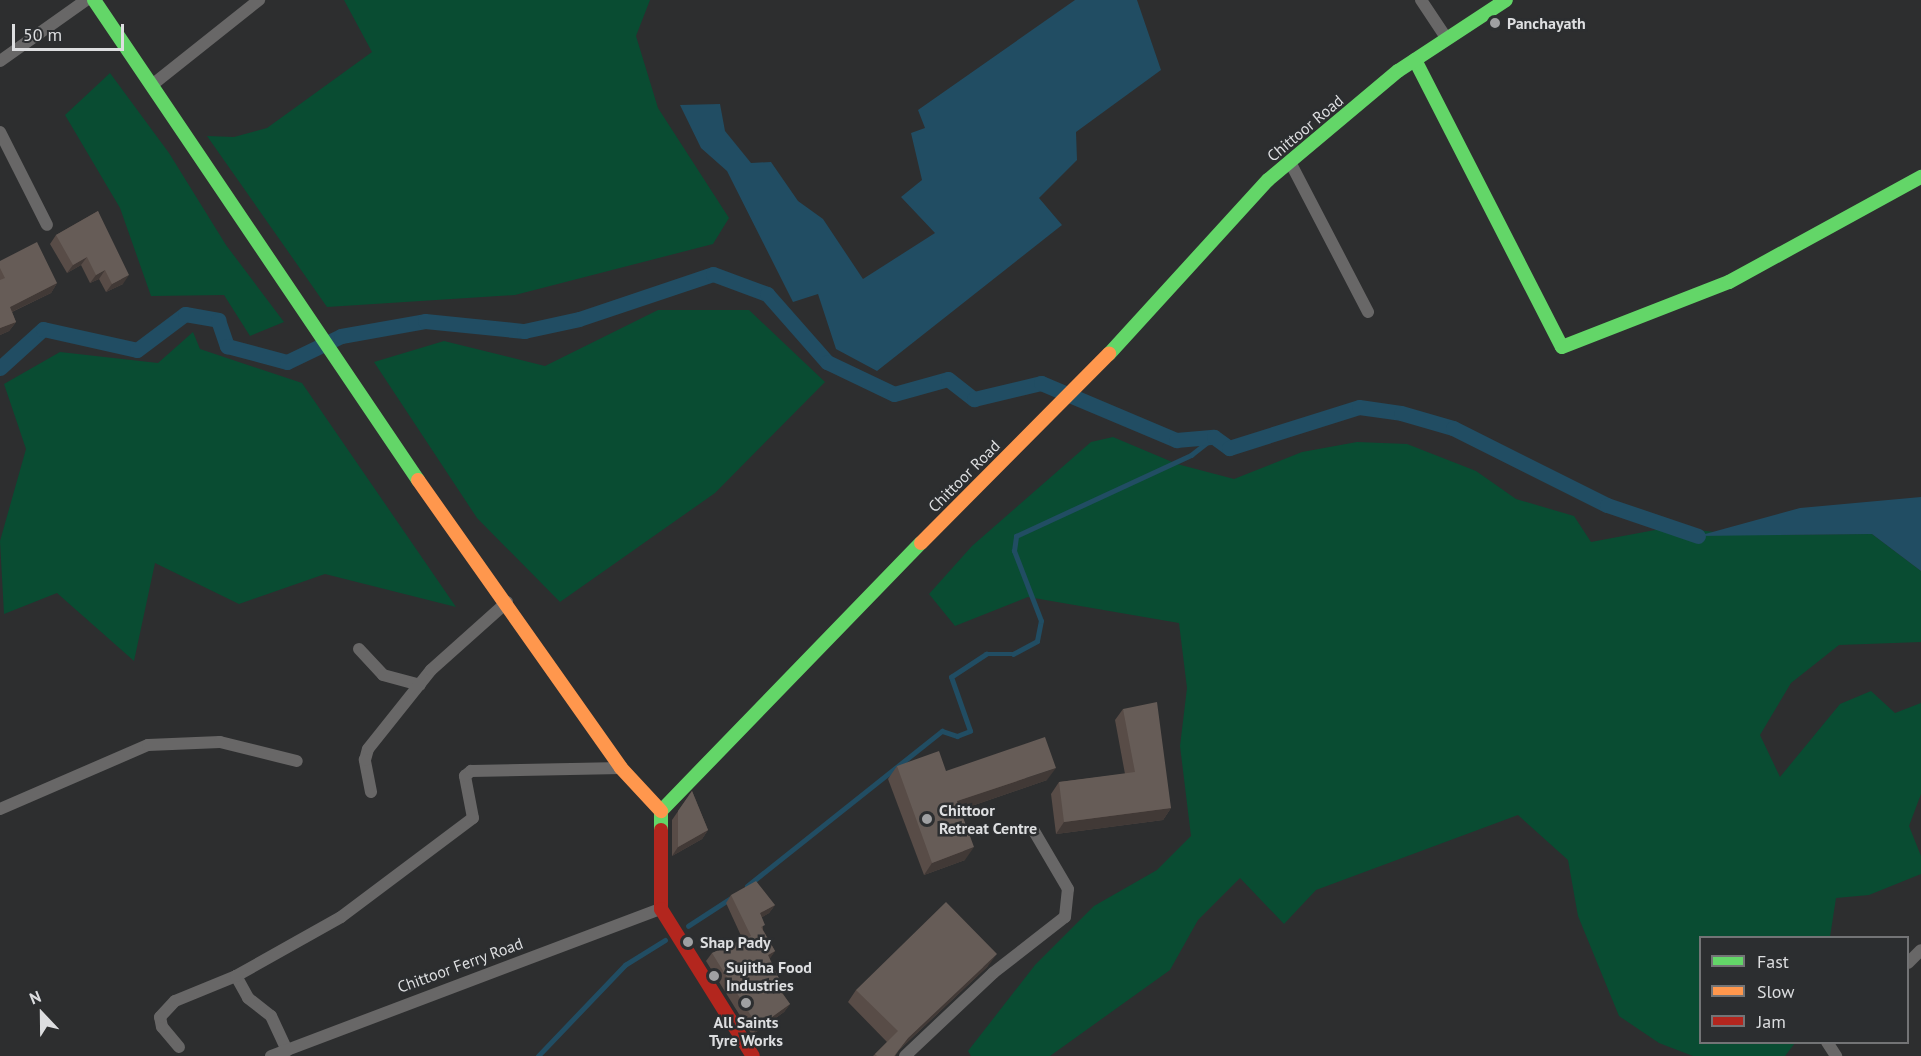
<!DOCTYPE html>
<style>
body{margin:0}
#map{position:relative;width:1921px;height:1056px;overflow:hidden;background:#2d2e2f;font-family:"PT Sans",sans-serif}
div>[style]{position:absolute}
[style*='--x']{left:calc(var(--x)*1px);top:calc(var(--y)*1px);width:calc(var(--w)*1px);rotate:calc(var(--a)*1deg)}
.green>*{inset:0;background:#094c32}
.water>*{inset:0;background:#214d63}
.stream>*{height:4.5px;margin:-2.25px;padding:0 2.25px;transform-origin:2.25px;border-radius:2.25px;background:#214d63}
.canal>*{height:15px;margin:-7.5px;padding:0 7.5px;transform-origin:7.5px;border-radius:7.5px;background:#214d63}
.street>*{height:12px;margin:-6px;padding:0 6px;transform-origin:6px;border-radius:6px;background:#686767}
.fast>*{height:14px;margin:-7px;padding:0 7px;transform-origin:7px;border-radius:7px;background:#63d668}
.slow>*{height:14px;margin:-7px;padding:0 7px;transform-origin:7px;border-radius:7px;background:#ff974d}
.jam>*{height:14px;margin:-7px;padding:0 7px;transform-origin:7px;border-radius:7px;background:#b3261e}
.wall>*{inset:0;background:#584c47}
.shaded-wall>*{inset:0;background:#413936}
.building>*{inset:0;background:#665c57}
.dots>*{width:16px;height:16px;translate:-50% -50%;box-sizing:border-box;border:3px solid #2c2e30;border-radius:50%}
span{translate:-50% -50%;white-space:nowrap;text-align:center;line-height:1.15;-webkit-text-stroke:5px #2c2e30;paint-order:stroke}
.poi-label{font-size:16px;color:#dddee0;font-weight:700}
.left{translate:0 -50%;text-align:left}
.street-label{font-size:16px;color:#dddee0}
.legend{position:absolute;left:1699px;top:936px;width:210px;height:108px;box-sizing:border-box;background:#2c2e30;border:2px solid #737476;margin:0;padding:8px 10px;list-style:none;font-size:18px;color:#dddee0}
.legend li{display:flex;align-items:center;gap:12px;height:30px}
.legend b{width:30px;border:2px solid #737476}
.north{position:absolute;left:12px;top:984px;width:60px;height:60px;-webkit-text-stroke:4px #2c2e30;paint-order:stroke;rotate:338deg;font-size:16px;font-weight:700;line-height:24px;text-align:center;color:#dddee0}
.north::after{content:'';display:block;margin:auto;width:21px;height:27px;background:#dddee0;clip-path:polygon(50% 0,100% 100%,50% 72%,0 100%)}
.scale{position:absolute;left:12px;top:24px;width:112px;height:27px;box-sizing:border-box;border:3px solid #dddee0;border-top:0;padding-left:8px;font-size:18px;line-height:21px;white-space:nowrap;color:#dddee0;-webkit-text-stroke:4px #2c2e30;paint-order:stroke}
</style>
<div id="map">
<div class="green">
<i style="clip-path:polygon(344px 0,650px 0,636px 36px,658px 108px,729px 218px,713px 244px,515px 295px,327px 307px,207px 136px,234px 137px,267px 128px,372px 52px)"></i>
<i style="clip-path:polygon(110px 73px,169px 153px,226px 245px,284px 322px,250px 336px,224px 295px,151px 296px,120px 208px,65px 115px)"></i>
<i style="clip-path:polygon(658px 310px,749px 310px,825px 382px,715px 493px,560px 602px,477px 518px,374px 362px,444px 341px,545px 366px)"></i>
<i style="clip-path:polygon(193px 332px,200px 349px,302px 383px,456px 607px,325px 574px,239px 604px,155px 563px,134px 661px,57px 593px,4px 614px,0 541px,26px 449px,4px 384px,60px 352px,158px 363px)"></i>
<i style="clip-path:polygon(1113px 437px,1177px 464px,1234px 479px,1302px 452px,1357px 442px,1407px 444px,1476px 471px,1516px 499px,1574px 516px,1591px 542px,1671px 527px,1741px 535px,1872px 534px,1921px 571px,1921px 642px,1839px 645px,1791px 683px,1760px 735px,1780px 777px,1840px 704px,1871px 691px,1895px 713px,1921px 703px,1921px 794px,1909px 826px,1921px 856px,1921px 874px,1869px 895px,1836px 898px,1830px 937px,1700px 938px,1700px 1042px,1795px 1043px,1785px 1056px,1693px 1056px,1659px 1043px,1619px 1016px,1578px 916px,1568px 860px,1518px 815px,1316px 890px,1284px 924px,1240px 878px,1198px 920px,1170px 970px,1050px 1056px,971px 1056px,968px 1051px,1035px 965px,1094px 906px,1157px 870px,1191px 836px,1180px 746px,1187px 688px,1179px 623px,1028px 597px,955px 626px,929px 594px,972px 546px,1091px 442px)"></i>
</div>
<div class="water">
<i style="clip-path:polygon(1075px 0,1137px 0,1161px 70px,1076px 132px,1077px 160px,1039px 198px,1062px 225px,877px 371px,836px 349px,818px 294px,793px 302px,727px 171px,701px 148px,680px 105px,720px 104px,725px 131px,751px 163px,771px 162px,798px 201px,823px 219px,863px 279px,935px 233px,901px 197px,922px 180px,911px 133px,925px 128px,918px 110px)"></i>
<i style="clip-path:polygon(1921px 497px,1921px 571px,1872px 534px,1698px 536px,1800px 508px)"></i>
</div>
<div class="stream">
<i style="--x:747;--y:886;--w:249;--a:-38.5"></i>
<i style="--x:942;--y:731;--w:16;--a:18"></i>
<i style="--x:957;--y:736;--w:14;--a:-21"></i>
<i style="--x:970;--y:731;--w:57;--a:-109.4"></i>
<i style="--x:951;--y:677;--w:42;--a:-33.3"></i>
<i style="--x:986;--y:654;--w:27;--a:0"></i>
<i style="--x:1013;--y:654;--w:27;--a:-28"></i>
<i style="--x:1037;--y:641;--w:20;--a:-79"></i>
<i style="--x:1041;--y:621;--w:75;--a:-111.1"></i>
<i style="--x:1014;--y:551;--w:15;--a:-82"></i>
<i style="--x:1016;--y:536;--w:193;--a:-24.8"></i>
<i style="--x:1191;--y:455;--w:29;--a:-38"></i>
<i style="--x:688;--y:926;--w:51;--a:-33.1"></i>
<i style="--x:538;--y:1056;--w:126;--a:-46.3"></i>
<i style="--x:625;--y:965;--w:47;--a:-32"></i>
</div>
<div class="canal">
<i style="--x:0;--y:368;--w:58;--a:-42.2"></i>
<i style="--x:43;--y:329;--w:96;--a:12.6"></i>
<i style="--x:137;--y:350;--w:60;--a:-36.9"></i>
<i style="--x:185;--y:314;--w:34;--a:10"></i>
<i style="--x:218;--y:320;--w:28;--a:71"></i>
<i style="--x:227;--y:346;--w:62;--a:14.9"></i>
<i style="--x:287;--y:362;--w:60;--a:-25.7"></i>
<i style="--x:341;--y:336;--w:85;--a:-10.1"></i>
<i style="--x:425;--y:321;--w:100;--a:5.8"></i>
<i style="--x:524;--y:331;--w:56;--a:-12.3"></i>
<i style="--x:579;--y:319;--w:141;--a:-18.6"></i>
<i style="--x:713;--y:274;--w:58;--a:20.3"></i>
<i style="--x:767;--y:294;--w:91;--a:48.6"></i>
<i style="--x:827;--y:362;--w:74;--a:25.5"></i>
<i style="--x:894;--y:394;--w:56;--a:-15.5"></i>
<i style="--x:948;--y:379;--w:33;--a:38"></i>
<i style="--x:974;--y:399;--w:69;--a:-13.4"></i>
<i style="--x:1041;--y:383;--w:147;--a:22.9"></i>
<i style="--x:1176;--y:440;--w:38;--a:-5"></i>
<i style="--x:1214;--y:437;--w:19;--a:36"></i>
<i style="--x:1229;--y:448;--w:136;--a:-17.5"></i>
<i style="--x:1359;--y:407;--w:42;--a:8.1"></i>
<i style="--x:1401;--y:413;--w:54;--a:16.1"></i>
<i style="--x:1453;--y:428;--w:172;--a:26.6"></i>
<i style="--x:1607;--y:505;--w:96;--a:18.8"></i>
</div>
<div class="street">
<i style="--x:1421;--y:0;--w:47;--a:56.3"></i>
<i style="--x:0;--y:61;--w:105;--a:-35.3"></i>
<i style="--x:152;--y:85;--w:137;--a:-38.5"></i>
<i style="--x:0;--y:132;--w:104;--a:63.2"></i>
<i style="--x:1290;--y:162;--w:169;--a:62.5"></i>
<i style="--x:359;--y:649;--w:35;--a:47"></i>
<i style="--x:383;--y:675;--w:38;--a:15"></i>
<i style="--x:371;--y:792;--w:33;--a:-101"></i>
<i style="--x:365;--y:760;--w:11;--a:-75"></i>
<i style="--x:368;--y:749;--w:101;--a:-51.4"></i>
<i style="--x:431;--y:670;--w:102;--a:-41.8"></i>
<i style="--x:0;--y:809;--w:161;--a:-23.4"></i>
<i style="--x:148;--y:745;--w:72;--a:-2.4"></i>
<i style="--x:220;--y:742;--w:79;--a:13.9"></i>
<i style="--x:1908;--y:963;--w:18;--a:-45"></i>
<i style="--x:236;--y:976;--w:25;--a:61"></i>
<i style="--x:248;--y:998;--w:29;--a:38"></i>
<i style="--x:271;--y:1016;--w:38;--a:65"></i>
<i style="--x:1827;--y:1042;--w:17;--a:57"></i>
<i style="--x:179;--y:1047;--w:26;--a:-130"></i>
<i style="--x:162;--y:1027;--w:10;--a:-101"></i>
<i style="--x:160;--y:1017;--w:22;--a:-47"></i>
<i style="--x:175;--y:1001;--w:66;--a:-22.3"></i>
<i style="--x:236;--y:976;--w:120;--a:-29.3"></i>
<i style="--x:341;--y:917;--w:165;--a:-36.9"></i>
<i style="--x:473;--y:818;--w:43;--a:-100.8"></i>
<i style="--x:465;--y:776;--w:8;--a:-40"></i>
<i style="--x:471;--y:771;--w:150;--a:-1.1"></i>
<i style="--x:271;--y:1056;--w:417;--a:-20.7"></i>
<i style="--x:905;--y:1056;--w:121;--a:-43.3"></i>
<i style="--x:993;--y:973;--w:91;--a:-37.9"></i>
<i style="--x:1065;--y:917;--w:28;--a:-84"></i>
<i style="--x:1068;--y:889;--w:67;--a:-120.4"></i>
</div>
<div class="fast">
<i style="--x:94;--y:0;--w:579;--a:55.98"></i>
<i style="--x:1415;--y:60;--w:322;--a:62.9"></i>
<i style="--x:1562;--y:347;--w:179;--a:-21.3"></i>
<i style="--x:1729;--y:282;--w:219;--a:-28.7"></i>
<i style="--x:1109;--y:354;--w:236;--a:-47.6"></i>
<i style="--x:1268;--y:180;--w:170;--a:-40"></i>
<i style="--x:1398;--y:71;--w:129;--a:-33.3"></i>
<i style="--x:661;--y:830;--w:19;--a:-90"></i>
<i style="--x:661;--y:811;--w:373;--a:-45.9"></i>
</div>
<div class="slow">
<i style="--x:418;--y:480;--w:352;--a:54.8"></i>
<i style="--x:621;--y:768;--w:59;--a:47.1"></i>
<i style="--x:921;--y:543;--w:267;--a:-45.2"></i>
</div>
<div class="jam">
<i style="--x:661;--y:830;--w:79;--a:90"></i>
<i style="--x:661;--y:909;--w:173;--a:58"></i>
</div>
<div class="wall">
<i style="clip-path:polygon(98px 211px,123px 284px,106px 292px,99px 279px,90px 283px,81px 265px,67px 273px,50px 244px,56px 235px)"></i>
<i style="clip-path:polygon(0 261px,57px 283px,51px 293px,12px 312px,16px 322px,9px 331px,0 335px)"></i>
<i style="clip-path:polygon(1123px 709px,1171px 808px,1163px 820px,1056px 834px,1051px 794px,1059px 782px,1125px 774px,1115px 720px)"></i>
<i style="clip-path:polygon(897px 766px,946px 771px,1047px 780px,960px 810px,965px 860px,924px 875px,888px 779px)"></i>
<i style="clip-path:polygon(692px 791px,708px 830px,702px 839px,672px 856px,672px 820px)"></i>
<i style="clip-path:polygon(731px 895px,775px 905px,769px 913px,762px 917px,763px 930px,775px 951px,769px 959px,781px 991px,790px 1004px,784px 1012px,752px 1035px,706px 961px,712px 953px,743px 940px,726px 903px)"></i>
<i style="clip-path:polygon(988px 966px,899px 1050px,895px 1056px,873px 1056px,887px 1042px,848px 1002px,856px 990px)"></i>
</div>
<div class="shaded-wall">
<i style="clip-path:polygon(87px 257px,81px 265px,67px 273px,73px 265px)"></i>
<i style="clip-path:polygon(105px 270px,99px 279px,90px 283px,96px 275px)"></i>
<i style="clip-path:polygon(129px 275px,123px 284px,106px 292px,112px 284px)"></i>
<i style="clip-path:polygon(57px 283px,51px 293px,3px 316px,10px 307px)"></i>
<i style="clip-path:polygon(16px 322px,9px 331px,0 335px,0 328px)"></i>
<i style="clip-path:polygon(1056px 768px,1047px 780px,948px 814px,957px 801px)"></i>
<i style="clip-path:polygon(1171px 808px,1163px 820px,1056px 834px,1064px 822px)"></i>
<i style="clip-path:polygon(708px 830px,702px 839px,672px 856px,678px 847px)"></i>
<i style="clip-path:polygon(974px 847px,965px 860px,924px 875px,932px 863px)"></i>
<i style="clip-path:polygon(775px 905px,769px 913px,754px 922px,760px 913px)"></i>
<i style="clip-path:polygon(775px 951px,769px 960px,768px 955px)"></i>
<i style="clip-path:polygon(997px 954px,988px 966px,899px 1050px,894px 1056px,908px 1038px)"></i>
<i style="clip-path:polygon(790px 1004px,784px 1012px,752px 1035px,758px 1027px)"></i>
</div>
<div class="building">
<i style="clip-path:polygon(98px 211px,129px 275px,112px 284px,105px 270px,96px 275px,87px 257px,73px 265px,56px 235px)"></i>
<i style="clip-path:polygon(37px 242px,57px 283px,10px 307px,16px 322px,0 328px,0 280px,5px 278px,0 268px,0 261px)"></i>
<i style="clip-path:polygon(1157px 702px,1171px 808px,1064px 822px,1059px 782px,1135px 772px,1123px 709px)"></i>
<i style="clip-path:polygon(1045px 737px,1056px 768px,957px 801px,974px 847px,932px 863px,897px 766px,939px 751px,946px 771px)"></i>
<i style="clip-path:polygon(692px 791px,708px 830px,678px 847px,678px 811px)"></i>
<i style="clip-path:polygon(756px 881px,775px 905px,760px 913px,765px 925px,761px 927px,775px 951px,768px 955px,783px 987px,779px 989px,790px 1004px,758px 1027px,712px 953px,751px 936px,731px 895px)"></i>
<i style="clip-path:polygon(946px 902px,997px 954px,908px 1038px,894px 1056px,877px 1056px,875px 1054px,898px 1031px,856px 990px)"></i>
</div>
<div class="dots">
<i style="left:1495px;top:23px;background:#9fa0a2"></i>
<i style="left:927px;top:819px;background:#9fa0a2"></i>
<i style="left:688px;top:942px;background:#9fa0a2"></i>
<i style="left:714px;top:976px;background:#9fa0a2"></i>
<i style="left:746px;top:1003px;background:#9fa0a2"></i>
</div>
<div class="poi-label">
<span class="left" style="left:1507px;top:23px">Panchayath</span>
<span class="left" style="left:939px;top:819px">Chittoor<br>Retreat Centre</span>
<span class="left" style="left:700px;top:942px">Shap Pady</span>
<span class="left" style="left:726px;top:976px">Sujitha Food<br>Industries</span>
<span style="left:746px;top:1031px">All Saints<br>Tyre Works</span>
</div>
<div class="street-label">
<span style="left:1305px;top:128px;rotate:-40deg">Chittoor Road</span>
<span style="left:964px;top:476px;rotate:-45deg">Chittoor Road</span>
<span style="left:460px;top:965px;rotate:-20deg">Chittoor Ferry Road</span>
</div>
<ul class="legend">
<li><b style="height:8px;background:#63d668"></b>Fast</li>
<li><b style="height:8px;background:#ff974d"></b>Slow</li>
<li><b style="height:8px;background:#b3261e"></b>Jam</li>
</ul>
<div class="north">N</div>
<div class="scale">50 m</div>
</div>
